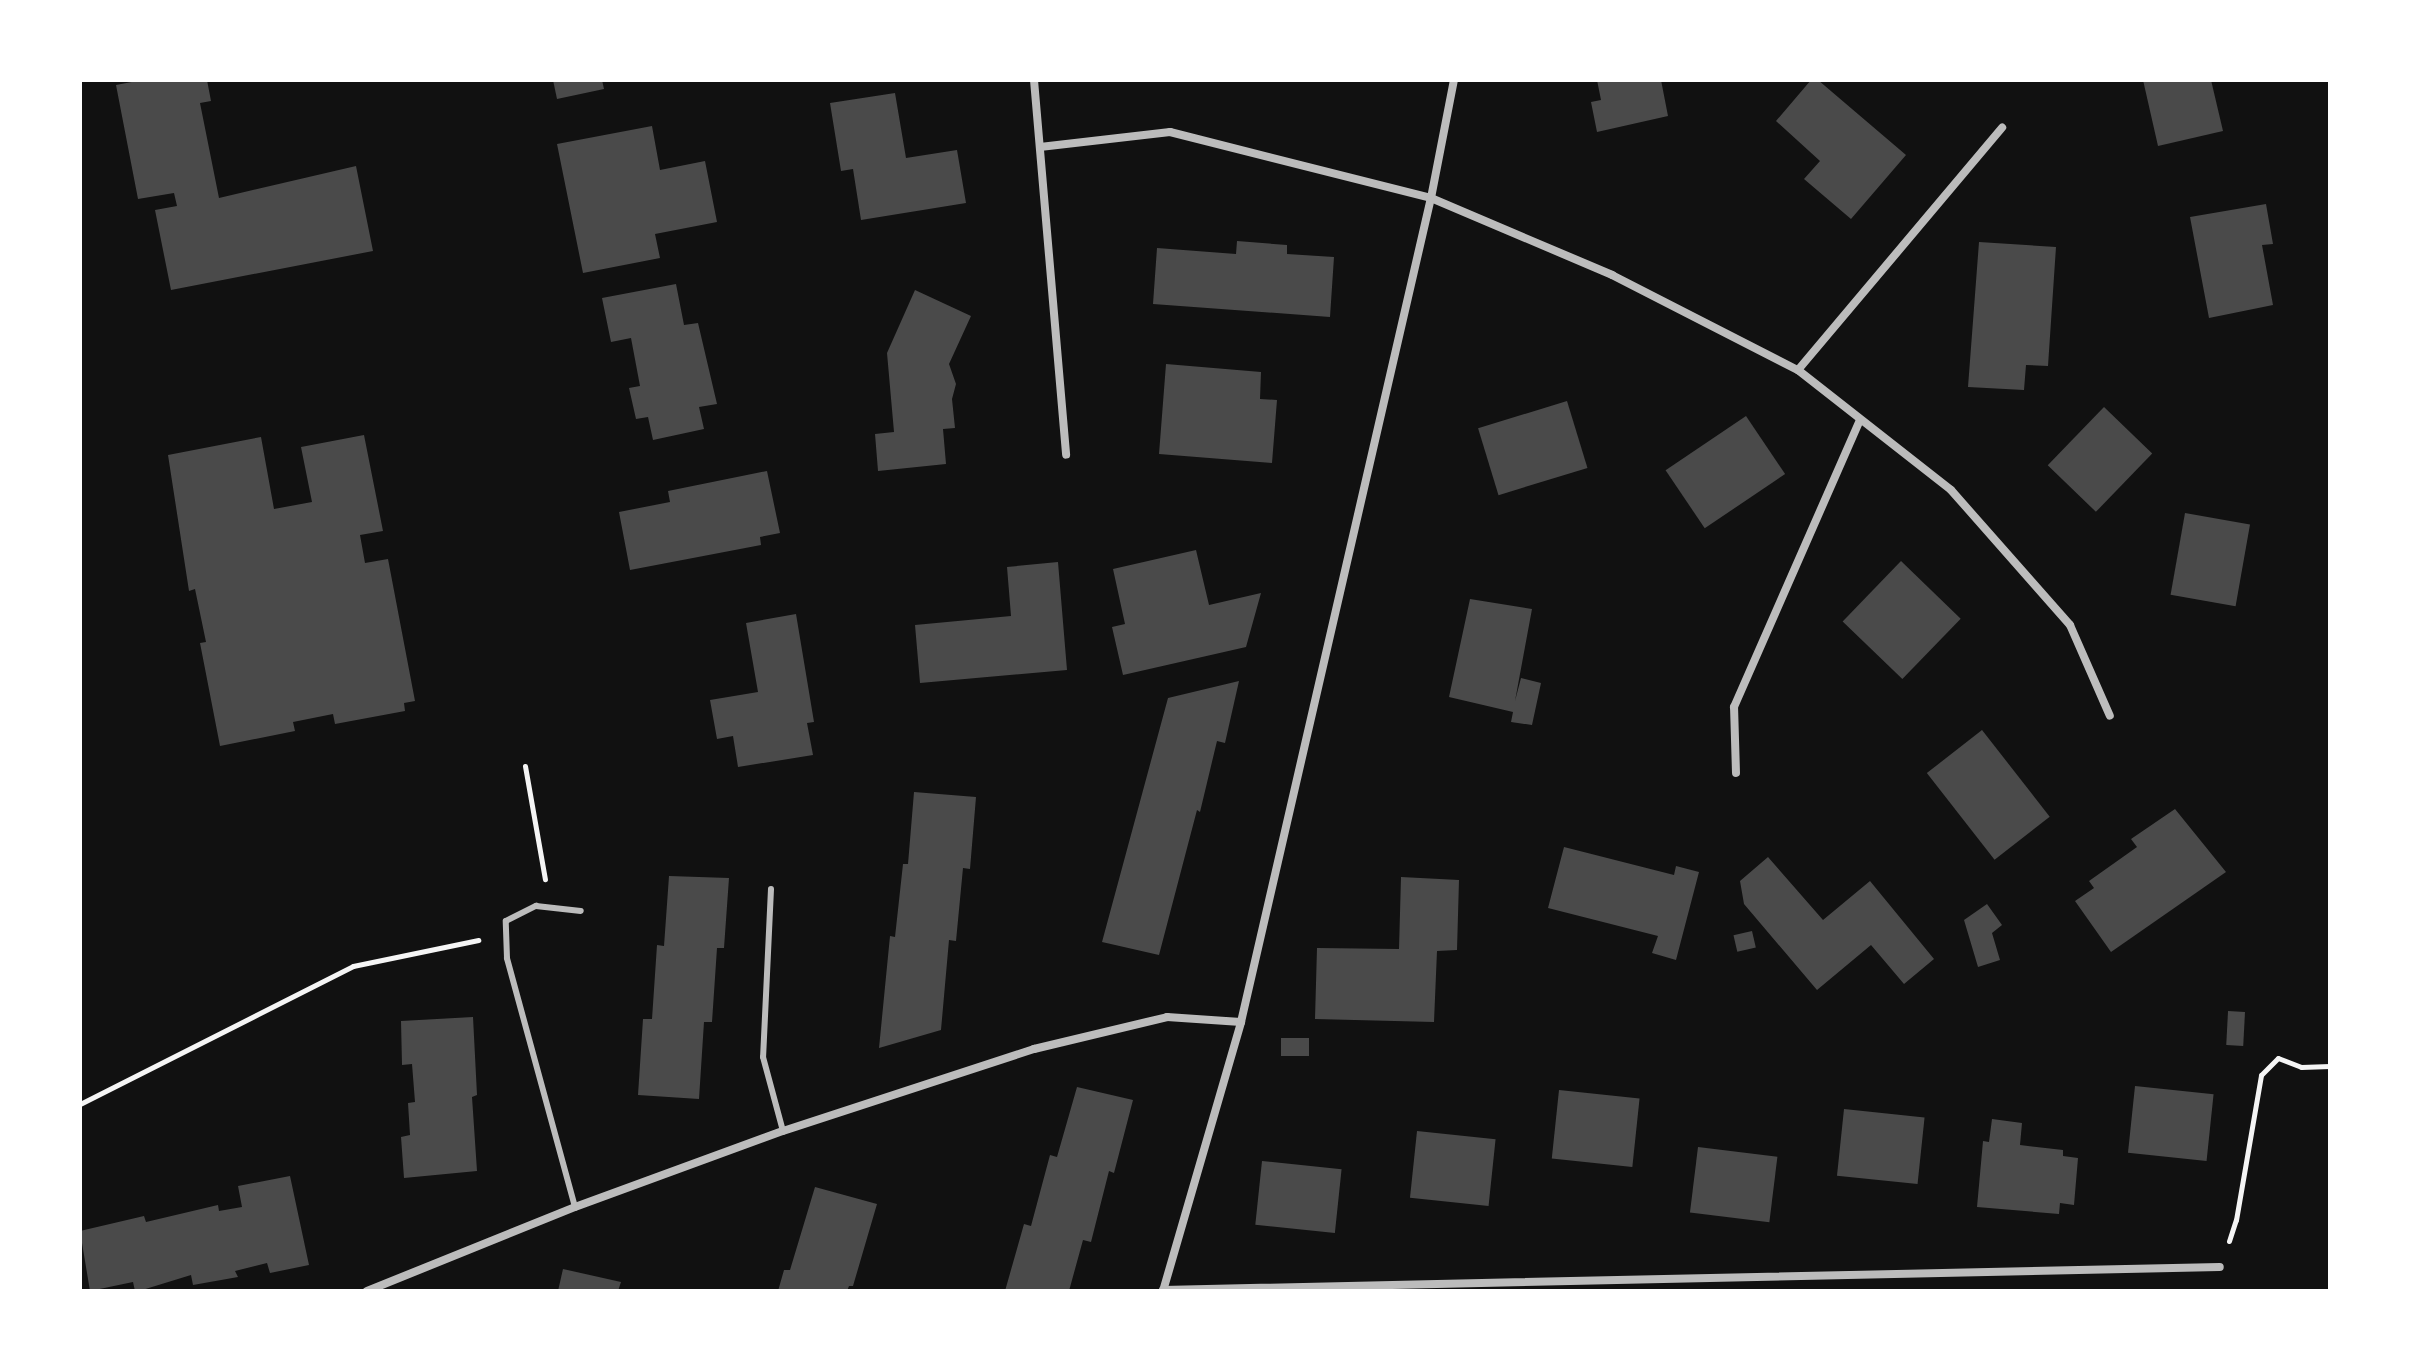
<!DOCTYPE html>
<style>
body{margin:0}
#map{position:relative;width:2410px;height:1371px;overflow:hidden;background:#111;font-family:Literata,serif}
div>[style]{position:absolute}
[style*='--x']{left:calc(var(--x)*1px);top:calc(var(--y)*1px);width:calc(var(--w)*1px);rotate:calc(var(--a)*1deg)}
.building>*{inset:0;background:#4a4a4a;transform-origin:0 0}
.path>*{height:5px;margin:-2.5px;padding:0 2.5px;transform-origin:2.5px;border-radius:2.5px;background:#f5f5f5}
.service>*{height:6px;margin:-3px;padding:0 3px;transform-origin:3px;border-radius:3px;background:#bcbcbc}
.minor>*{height:8px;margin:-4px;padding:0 4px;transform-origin:4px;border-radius:4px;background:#bcbcbc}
span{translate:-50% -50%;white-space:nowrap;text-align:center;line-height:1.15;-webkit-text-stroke:8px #fff;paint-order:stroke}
.frame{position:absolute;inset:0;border:82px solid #fff;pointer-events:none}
</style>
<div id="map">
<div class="building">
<i style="clip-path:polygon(142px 80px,207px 80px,211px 101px,200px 103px,219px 198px,356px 166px,373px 251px,171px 290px,155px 210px,177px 206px,174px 193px,138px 199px,116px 85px)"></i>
<i style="clip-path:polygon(553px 80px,602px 80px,604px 89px,557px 99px)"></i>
<i style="clip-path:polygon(1597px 80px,1661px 80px,1668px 116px,1597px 132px,1591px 102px,1601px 100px)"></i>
<i style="clip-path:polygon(1811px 80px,1818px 80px,1906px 155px,1851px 219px,1804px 179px,1820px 161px,1776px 121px)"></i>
<i style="clip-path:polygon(2143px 80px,2211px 80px,2223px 131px,2158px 146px)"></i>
<i style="clip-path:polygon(895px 93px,906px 158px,957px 150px,966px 203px,861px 220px,853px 169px,841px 171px,830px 103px)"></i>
<i style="clip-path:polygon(652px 126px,660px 170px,705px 161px,717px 222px,655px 234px,660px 258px,583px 273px,557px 144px)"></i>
<i style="clip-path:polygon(2266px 204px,2273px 244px,2262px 245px,2273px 305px,2209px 318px,2190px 217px)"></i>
<i style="clip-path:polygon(1237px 241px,1287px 245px,1287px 254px,1334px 257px,1330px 317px,1153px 304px,1157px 248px,1236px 254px)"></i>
<i style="clip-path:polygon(1979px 242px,2056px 247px,2048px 366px,2026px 365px,2024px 390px,1968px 387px)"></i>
<i style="clip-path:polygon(676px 284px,684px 325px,698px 323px,717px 404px,699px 407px,704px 429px,653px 440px,648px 417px,636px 419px,629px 388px,640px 386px,631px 338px,611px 342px,602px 298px)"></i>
<i style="clip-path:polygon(915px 290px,971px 316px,949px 364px,956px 384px,952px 399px,955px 428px,943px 429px,946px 464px,878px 471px,875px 434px,894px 432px,887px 353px)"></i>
<i style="clip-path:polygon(1166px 364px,1261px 372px,1260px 399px,1277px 400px,1272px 463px,1159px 454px)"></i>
<i style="left:1567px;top:401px;width:70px;height:93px;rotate:73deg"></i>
<i style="left:2104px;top:407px;width:67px;height:81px;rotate:44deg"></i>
<i style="left:1746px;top:416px;width:70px;height:97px;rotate:56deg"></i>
<i style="clip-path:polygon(364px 435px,383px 531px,360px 535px,365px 563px,388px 559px,415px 701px,404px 703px,405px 711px,335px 724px,333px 714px,293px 722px,295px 731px,220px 746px,200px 643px,206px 642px,195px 589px,189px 591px,168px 455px,261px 437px,274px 509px,312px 502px,301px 447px)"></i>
<i style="clip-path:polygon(767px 471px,780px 533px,760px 537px,761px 545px,630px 570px,619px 512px,670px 502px,668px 491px)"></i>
<i style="left:2185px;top:513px;width:66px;height:83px;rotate:10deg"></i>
<i style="clip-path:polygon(1196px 550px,1209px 605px,1261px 593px,1246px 647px,1123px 675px,1112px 627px,1125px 624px,1113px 569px)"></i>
<i style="left:1901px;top:561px;width:83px;height:84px;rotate:44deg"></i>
<i style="clip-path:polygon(1058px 562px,1067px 670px,920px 683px,915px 625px,1011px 616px,1007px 567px)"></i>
<i style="clip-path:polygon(1470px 599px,1532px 609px,1515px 701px,1521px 678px,1541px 683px,1532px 725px,1511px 722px,1513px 712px,1449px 697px)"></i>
<i style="clip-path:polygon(796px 614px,814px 722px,807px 723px,813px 755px,738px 767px,733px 736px,717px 739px,710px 700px,758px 692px,746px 623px)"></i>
<i style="clip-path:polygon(1239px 681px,1225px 743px,1217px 741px,1200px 812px,1197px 810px,1159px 955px,1102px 942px,1168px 698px)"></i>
<i style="left:1982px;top:730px;width:110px;height:70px;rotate:52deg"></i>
<i style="clip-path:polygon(914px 792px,976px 797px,970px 869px,963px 868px,956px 941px,949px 940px,941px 1030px,879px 1048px,890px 936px,895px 937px,903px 864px,908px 864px)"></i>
<i style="clip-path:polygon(2175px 809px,2226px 872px,2111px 952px,2075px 901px,2094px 888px,2089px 881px,2137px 847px,2131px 839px)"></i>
<i style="clip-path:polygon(1564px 847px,1674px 875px,1676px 866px,1699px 872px,1676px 960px,1652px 953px,1658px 936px,1548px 908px)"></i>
<i style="clip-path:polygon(1768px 857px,1823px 920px,1870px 881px,1934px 959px,1904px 984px,1871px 945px,1817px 990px,1744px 904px,1740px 881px)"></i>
<i style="clip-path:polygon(669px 876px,729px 878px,724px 948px,717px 948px,712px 1022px,704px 1022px,699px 1099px,638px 1095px,643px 1019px,652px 1019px,657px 945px,664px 946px)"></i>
<i style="clip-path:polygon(1401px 877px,1459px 880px,1457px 950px,1437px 951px,1434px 1022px,1315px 1019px,1317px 948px,1399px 949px)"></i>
<i style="clip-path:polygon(1987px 904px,2002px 925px,1992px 933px,2000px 960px,1978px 967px,1964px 920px)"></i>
<i style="left:1752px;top:931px;width:17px;height:19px;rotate:77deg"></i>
<i style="left:2245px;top:1012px;width:34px;height:17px;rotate:93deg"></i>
<i style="clip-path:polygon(473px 1017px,477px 1095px,472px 1097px,477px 1171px,404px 1178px,401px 1137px,410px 1135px,408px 1103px,415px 1102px,412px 1064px,402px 1065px,401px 1021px)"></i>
<i style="left:1281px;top:1038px;width:28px;height:18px"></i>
<i style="left:2135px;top:1086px;width:79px;height:67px;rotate:6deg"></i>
<i style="clip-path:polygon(1077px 1087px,1133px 1100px,1114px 1173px,1109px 1171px,1091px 1242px,1083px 1240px,1069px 1291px,1005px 1291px,1024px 1224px,1031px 1226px,1050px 1155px,1057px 1157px)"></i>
<i style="left:1559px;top:1090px;width:81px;height:69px;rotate:6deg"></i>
<i style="left:1844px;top:1109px;width:81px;height:67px;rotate:6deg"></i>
<i style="clip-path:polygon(1992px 1119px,2022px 1123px,2020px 1145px,2063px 1150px,2063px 1156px,2078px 1158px,2074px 1205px,2060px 1203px,2059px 1214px,1977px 1207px,1983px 1141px,1989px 1142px)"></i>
<i style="left:1417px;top:1131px;width:79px;height:67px;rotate:6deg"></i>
<i style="left:1698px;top:1147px;width:80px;height:66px;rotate:7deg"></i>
<i style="left:1262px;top:1161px;width:80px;height:64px;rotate:6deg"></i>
<i style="clip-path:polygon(290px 1176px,309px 1265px,270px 1273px,267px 1263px,235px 1271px,238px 1277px,193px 1285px,191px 1275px,139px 1291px,135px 1291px,133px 1282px,90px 1291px,80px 1231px,144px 1216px,146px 1222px,218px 1205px,219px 1211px,242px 1207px,238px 1186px)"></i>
<i style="clip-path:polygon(815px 1187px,877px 1204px,853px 1286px,849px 1286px,847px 1291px,778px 1291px,784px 1270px,790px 1270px)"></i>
<i style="clip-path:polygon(563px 1269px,621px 1282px,618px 1291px,558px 1291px)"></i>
</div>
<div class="path">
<i style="--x:525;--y:766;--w:115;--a:80"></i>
<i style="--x:80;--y:1104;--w:306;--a:-26.8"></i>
<i style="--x:353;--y:966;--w:128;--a:-11.7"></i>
<i style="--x:2229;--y:1241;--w:22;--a:-72"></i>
<i style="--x:2236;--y:1220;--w:147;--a:-80.2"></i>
<i style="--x:2261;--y:1075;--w:24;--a:-45"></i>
<i style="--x:2278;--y:1058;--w:25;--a:21"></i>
<i style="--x:2301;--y:1067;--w:29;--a:-2"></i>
</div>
<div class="service">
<i style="--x:771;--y:889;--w:168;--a:92.7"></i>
<i style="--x:763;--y:1057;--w:77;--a:74.9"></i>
<i style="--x:575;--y:1207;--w:258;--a:-105.3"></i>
<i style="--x:507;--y:958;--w:37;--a:-92"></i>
<i style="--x:506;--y:921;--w:34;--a:-27"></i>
<i style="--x:536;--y:906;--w:45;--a:6.3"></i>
</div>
<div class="minor">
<i style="--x:1034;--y:80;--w:376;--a:85.1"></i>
<i style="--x:1040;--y:147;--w:131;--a:-6.6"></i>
<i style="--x:1170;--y:132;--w:269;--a:14.2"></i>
<i style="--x:1431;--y:198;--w:197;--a:23"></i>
<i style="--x:1612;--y:275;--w:209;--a:27.1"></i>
<i style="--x:1798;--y:370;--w:194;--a:38.1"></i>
<i style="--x:1951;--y:490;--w:180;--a:48.6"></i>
<i style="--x:2070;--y:625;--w:99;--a:66.3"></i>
<i style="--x:1798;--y:370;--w:317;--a:-49.9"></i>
<i style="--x:1736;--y:773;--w:66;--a:-91.7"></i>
<i style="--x:1734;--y:707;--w:313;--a:-66.3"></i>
<i style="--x:1163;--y:1290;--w:1057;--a:-1.25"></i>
<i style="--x:367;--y:1291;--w:224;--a:-22"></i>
<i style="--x:575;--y:1207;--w:221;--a:-20.1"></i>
<i style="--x:783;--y:1131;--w:264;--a:-18.1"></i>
<i style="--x:1034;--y:1049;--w:137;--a:-13.5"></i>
<i style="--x:1167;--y:1017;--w:74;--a:3.9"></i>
<i style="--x:1163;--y:1291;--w:280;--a:-73.8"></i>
<i style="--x:1241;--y:1022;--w:846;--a:-77.02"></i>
<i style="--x:1431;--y:198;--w:120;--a:-79"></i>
</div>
<div class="frame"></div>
</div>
